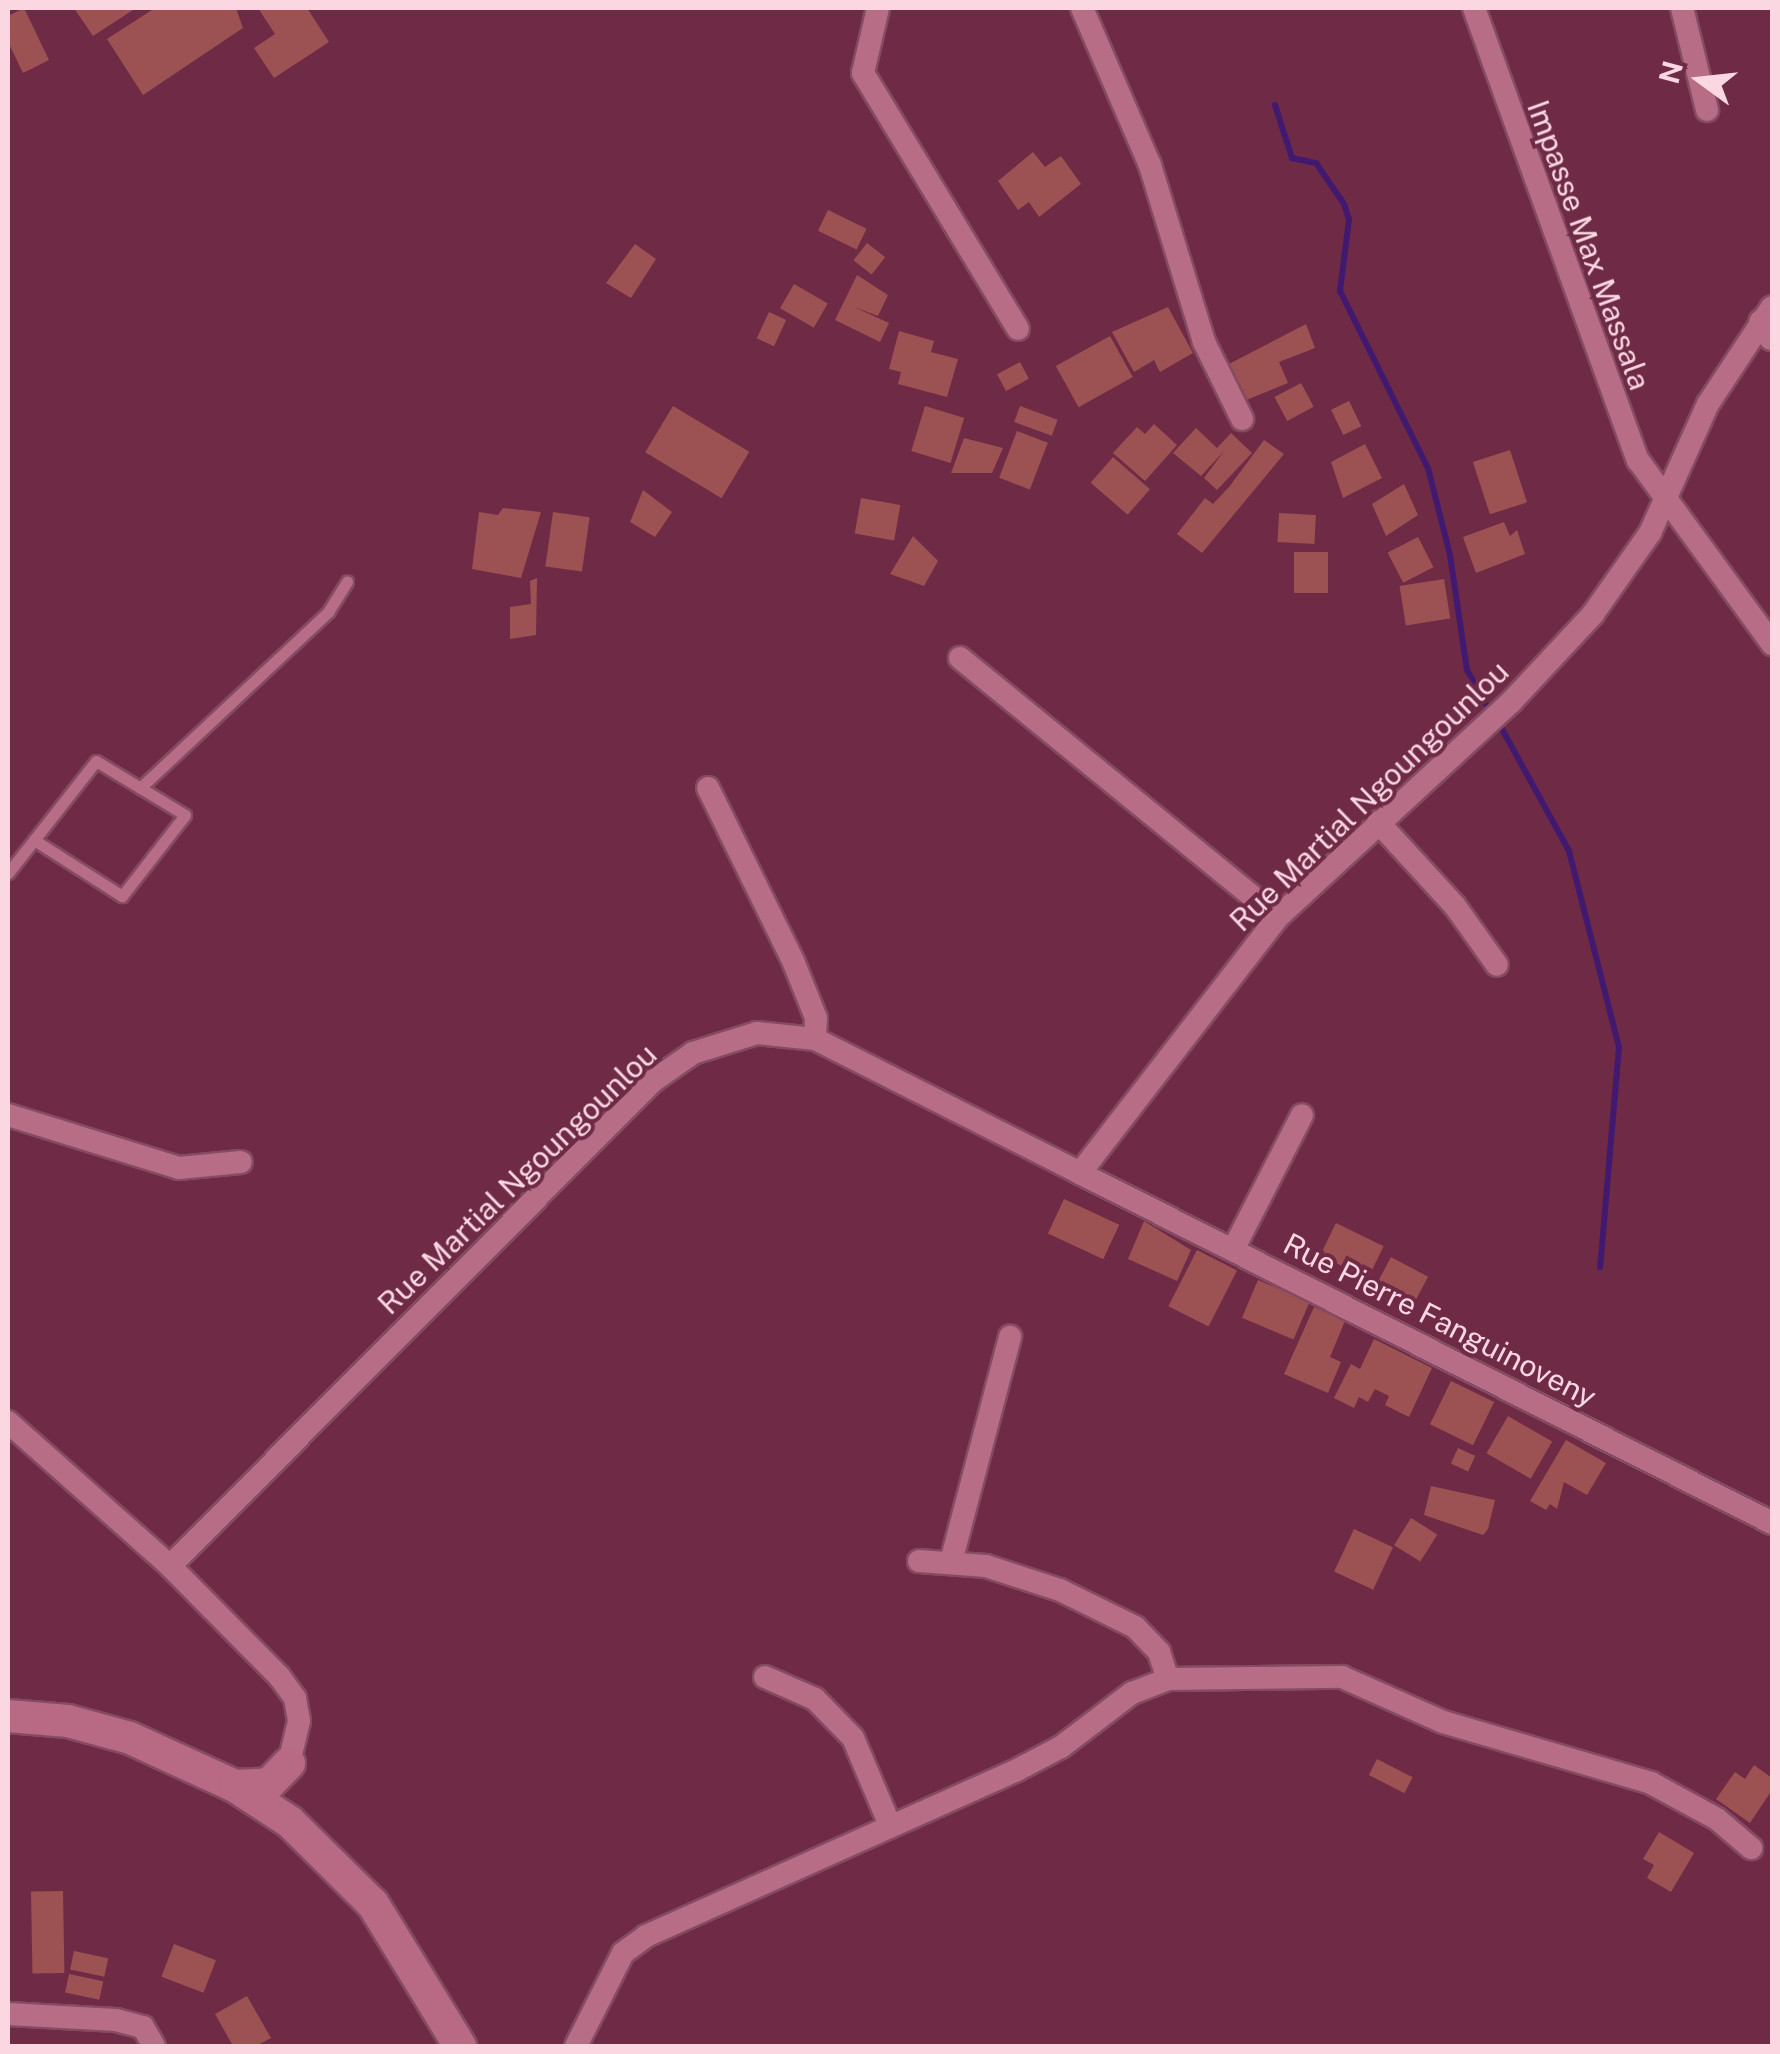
<!DOCTYPE html>
<style>
body{margin:0}
#map{position:relative;width:1780px;height:2054px;overflow:hidden;background:#6f2b45;font-family:"Public Sans",sans-serif}
div>[style]{position:absolute}
[style*='--x']{left:calc(var(--x)*1px);top:calc(var(--y)*1px);width:calc(var(--w)*1px);rotate:calc(var(--a)*1deg)}
.stream>*{height:6px;margin:-3px;padding:0 3px;transform-origin:3px;border-radius:3px;background:#411a6f}
.building>*{inset:0;background:#9c5153;transform-origin:0 0}
.roads{filter:drop-shadow(2px 0 #844b62) drop-shadow(-2px 0 #844b62) drop-shadow(0 2px #844b62) drop-shadow(0 -2px #844b62)}
.service>*{height:11px;margin:-5.5px;padding:0 5.5px;transform-origin:5.5px;border-radius:5.5px;background:#b86d86}
.minor>*{height:22px;margin:-11px;padding:0 11px;transform-origin:11px;border-radius:11px;background:#b86d86}
.tertiary>*{height:28px;margin:-14px;padding:0 14px;transform-origin:14px;border-radius:14px;background:#b86d86}
.secondary>*{height:32px;margin:-16px;padding:0 16px;transform-origin:16px;border-radius:16px;background:#b86984}
span{translate:-50% -50%;white-space:nowrap;text-align:center;line-height:1.15;-webkit-text-stroke:8px #6f2b45;paint-order:stroke}
.street-label{font-size:30px;color:#fad7e1}
.frame{position:absolute;inset:0;border:10px solid #fad7e1;pointer-events:none}
.north{position:absolute;left:1650px;top:30px;width:100px;height:100px;-webkit-text-stroke:8px #6f2b45;paint-order:stroke;rotate:285deg;font-size:28px;font-weight:700;line-height:40px;text-align:center;color:#fad7e1}
.north::after{content:'';display:block;margin:auto;width:35px;height:45px;background:#fad7e1;clip-path:polygon(50% 0,100% 100%,50% 72%,0 100%)}
</style>
<div id="map">
<div class="stream">
<i style="--x:1275;--y:105;--w:56;--a:72.2"></i>
<i style="--x:1292;--y:158;--w:25;--a:12"></i>
<i style="--x:1316;--y:163;--w:50;--a:55.7"></i>
<i style="--x:1344;--y:204;--w:16;--a:72"></i>
<i style="--x:1349;--y:219;--w:73;--a:97.1"></i>
<i style="--x:1340;--y:291;--w:198;--a:63.6"></i>
<i style="--x:1428;--y:468;--w:90;--a:75.8"></i>
<i style="--x:1450;--y:555;--w:116;--a:81.6"></i>
<i style="--x:1467;--y:670;--w:39;--a:61"></i>
<i style="--x:1502;--y:729;--w:139;--a:61.2"></i>
<i style="--x:1569;--y:851;--w:202;--a:75.7"></i>
<i style="--x:1619;--y:1047;--w:221;--a:94.9"></i>
</div>
<div class="building">
<i style="clip-path:polygon(24px 8px,49px 60px,23px 73px,8px 42px,8px 16px)"></i>
<i style="clip-path:polygon(74px 8px,136px 8px,93px 36px)"></i>
<i style="clip-path:polygon(155px 8px,236px 8px,243px 28px,143px 95px,107px 39px)"></i>
<i style="clip-path:polygon(258px 8px,307px 8px,329px 42px,274px 78px,254px 48px,275px 34px)"></i>
<i style="clip-path:polygon(1033px 152px,1045px 167px,1061px 156px,1081px 184px,1039px 217px,1029px 202px,1018px 210px,998px 181px)"></i>
<i style="left:828px;top:210px;width:43px;height:23px;rotate:26deg"></i>
<i style="left:867px;top:243px;width:23px;height:22px;rotate:38deg"></i>
<i style="clip-path:polygon(635px 244px,656px 259px,631px 298px,606px 283px)"></i>
<i style="clip-path:polygon(857px 275px,888px 295px,878px 316px,854px 307px,889px 323px,880px 342px,835px 320px)"></i>
<i style="left:794px;top:284px;width:39px;height:28px;rotate:30deg"></i>
<i style="clip-path:polygon(1168px 307px,1193px 353px,1160px 372px,1154px 360px,1134px 372px,1112px 332px)"></i>
<i style="left:769px;top:312px;width:19px;height:29px;rotate:25deg"></i>
<i style="clip-path:polygon(1306px 324px,1315px 348px,1279px 362px,1288px 383px,1244px 401px,1227px 365px)"></i>
<i style="clip-path:polygon(899px 331px,934px 341px,931px 352px,958px 359px,947px 397px,898px 384px,901px 372px,889px 369px)"></i>
<i style="left:1110px;top:336px;width:47px;height:62px;rotate:61deg"></i>
<i style="left:1020px;top:362px;width:19px;height:26px;rotate:62deg"></i>
<i style="left:1301px;top:383px;width:27px;height:30px;rotate:62deg"></i>
<i style="left:1349px;top:401px;width:28px;height:20px;rotate:64deg"></i>
<i style="left:673px;top:406px;width:89px;height:54px;rotate:31deg"></i>
<i style="left:925px;top:406px;width:41px;height:47px;rotate:17deg"></i>
<i style="left:1020px;top:406px;width:40px;height:17px;rotate:20deg"></i>
<i style="clip-path:polygon(1154px 424px,1177px 445px,1145px 481px,1113px 453px,1137px 427px,1145px 434px)"></i>
<i style="clip-path:polygon(1196px 428px,1217px 448px,1231px 433px,1252px 453px,1217px 490px,1204px 478px,1224px 451px,1201px 476px,1173px 453px)"></i>
<i style="left:1017px;top:431px;width:33px;height:50px;rotate:21deg"></i>
<i style="clip-path:polygon(964px 438px,1003px 448px,992px 473px,951px 473px)"></i>
<i style="clip-path:polygon(1264px 440px,1284px 454px,1202px 553px,1177px 534px,1205px 498px,1213px 504px,1229px 487px)"></i>
<i style="clip-path:polygon(1365px 444px,1382px 478px,1343px 498px,1331px 462px)"></i>
<i style="left:1510px;top:450px;width:55px;height:39px;rotate:72deg"></i>
<i style="left:1113px;top:457px;width:49px;height:34px;rotate:41deg"></i>
<i style="clip-path:polygon(1404px 484px,1418px 515px,1386px 536px,1372px 504px)"></i>
<i style="clip-path:polygon(643px 490px,672px 512px,655px 537px,630px 522px)"></i>
<i style="left:861px;top:498px;width:40px;height:36px;rotate:10deg"></i>
<i style="clip-path:polygon(503px 508px,541px 512px,521px 578px,472px 569px,479px 512px,498px 515px)"></i>
<i style="left:553px;top:512px;width:37px;height:55px;rotate:8deg"></i>
<i style="left:1279px;top:513px;width:37px;height:29px;rotate:3deg"></i>
<i style="clip-path:polygon(1504px 522px,1510px 536px,1517px 530px,1525px 554px,1476px 573px,1463px 537px)"></i>
<i style="clip-path:polygon(913px 536px,938px 561px,924px 586px,890px 574px)"></i>
<i style="left:1418px;top:537px;width:34px;height:34px;rotate:63deg"></i>
<i style="left:1294px;top:552px;width:34px;height:41px"></i>
<i style="clip-path:polygon(537px 578px,536px 635px,510px 639px,510px 607px,531px 604px,530px 581px)"></i>
<i style="left:1444px;top:579px;width:40px;height:45px;rotate:81deg"></i>
<i style="left:1064px;top:1199px;width:61px;height:38px;rotate:25deg"></i>
<i style="clip-path:polygon(1144px 1221px,1191px 1250px,1177px 1281px,1128px 1259px)"></i>
<i style="left:1336px;top:1223px;width:53px;height:36px;rotate:26deg"></i>
<i style="left:1197px;top:1250px;width:45px;height:63px;rotate:27deg"></i>
<i style="left:1391px;top:1257px;width:42px;height:35px;rotate:28deg"></i>
<i style="left:1258px;top:1280px;width:56px;height:41px;rotate:23deg"></i>
<i style="clip-path:polygon(1314px 1307px,1345px 1321px,1330px 1357px,1341px 1362px,1328px 1393px,1284px 1374px)"></i>
<i style="clip-path:polygon(1374px 1339px,1432px 1368px,1409px 1417px,1385px 1405px,1389px 1396px,1375px 1389px,1368px 1402px,1359px 1397px,1354px 1408px,1334px 1398px,1351px 1364px,1360px 1369px)"></i>
<i style="left:1451px;top:1381px;width:48px;height:48px;rotate:26deg"></i>
<i style="left:1508px;top:1416px;width:51px;height:43px;rotate:30deg"></i>
<i style="clip-path:polygon(1566px 1440px,1606px 1463px,1587px 1495px,1564px 1482px,1557px 1509px,1550px 1504px,1546px 1510px,1530px 1501px)"></i>
<i style="left:1458px;top:1448px;width:19px;height:17px;rotate:25deg"></i>
<i style="clip-path:polygon(1431px 1486px,1495px 1500px,1488px 1529px,1483px 1535px,1424px 1515px)"></i>
<i style="left:1411px;top:1518px;width:31px;height:32px;rotate:32deg"></i>
<i style="left:1354px;top:1529px;width:43px;height:47px;rotate:25deg"></i>
<i style="left:1377px;top:1759px;width:40px;height:18px;rotate:27deg"></i>
<i style="clip-path:polygon(1754px 1765px,1772px 1778px,1772px 1790px,1750px 1823px,1716px 1799px,1735px 1772px,1745px 1779px)"></i>
<i style="clip-path:polygon(1659px 1832px,1694px 1853px,1671px 1892px,1647px 1878px,1654px 1865px,1643px 1859px)"></i>
<i style="left:63px;top:1891px;width:82px;height:32px;rotate:89deg"></i>
<i style="left:174px;top:1944px;width:45px;height:35px;rotate:21deg"></i>
<i style="left:74px;top:1951px;width:35px;height:19px;rotate:12deg"></i>
<i style="left:69px;top:1974px;width:35px;height:19px;rotate:12deg"></i>
<i style="clip-path:polygon(247px 1996px,271px 2038px,256px 2046px,233px 2046px,215px 2014px)"></i>
</div>
<div class="roads">
<div class="service">
<i style="--x:140;--y:788;--w:258;--a:-43.1"></i>
<i style="--x:328;--y:612;--w:36;--a:-58"></i>
<i style="--x:8;--y:873;--w:42;--a:-51.8"></i>
<i style="--x:34;--y:840;--w:100;--a:-51.9"></i>
<i style="--x:96;--y:761;--w:104;--a:31.2"></i>
<i style="--x:185;--y:815;--w:103;--a:127.9"></i>
<i style="--x:122;--y:896;--w:104;--a:-147.5"></i>
</div>
<div class="minor">
<i style="--x:878;--y:8;--w:67;--a:103"></i>
<i style="--x:863;--y:73;--w:299;--a:58.8"></i>
<i style="--x:1082;--y:8;--w:171;--a:66.6"></i>
<i style="--x:1150;--y:165;--w:185;--a:73"></i>
<i style="--x:1204;--y:342;--w:86;--a:63.7"></i>
<i style="--x:1474;--y:8;--w:481;--a:70.1"></i>
<i style="--x:1638;--y:460;--w:228;--a:53.9"></i>
<i style="--x:1682;--y:8;--w:105;--a:76.2"></i>
<i style="--x:960;--y:658;--w:410;--a:39.2"></i>
<i style="--x:708;--y:788;--w:195;--a:63.8"></i>
<i style="--x:794;--y:963;--w:59;--a:68.2"></i>
<i style="--x:816;--y:1018;--w:21;--a:93"></i>
<i style="--x:1378;--y:822;--w:114;--a:47.5"></i>
<i style="--x:1455;--y:906;--w:72;--a:54.6"></i>
<i style="--x:8;--y:1115;--w:179;--a:17.2"></i>
<i style="--x:179;--y:1168;--w:62;--a:-5.5"></i>
<i style="--x:1080;--y:1173;--w:775;--a:26.83"></i>
<i style="--x:1234;--y:1248;--w:149;--a:-62.9"></i>
<i style="--x:8;--y:1422;--w:217;--a:41.6"></i>
<i style="--x:170;--y:1566;--w:155;--a:45.3"></i>
<i style="--x:279;--y:1676;--w:27;--a:54"></i>
<i style="--x:295;--y:1698;--w:23;--a:80"></i>
<i style="--x:299;--y:1721;--w:43;--a:103.4"></i>
<i style="--x:919;--y:1561;--w:67;--a:4.3"></i>
<i style="--x:986;--y:1566;--w:78;--a:18"></i>
<i style="--x:1060;--y:1590;--w:84;--a:26.3"></i>
<i style="--x:1135;--y:1627;--w:35;--a:46"></i>
<i style="--x:1159;--y:1652;--w:28;--a:72"></i>
<i style="--x:951;--y:1562;--w:233;--a:-75.3"></i>
<i style="--x:170;--y:1566;--w:684;--a:-45.12"></i>
<i style="--x:653;--y:1081;--w:49;--a:-35"></i>
<i style="--x:693;--y:1053;--w:67;--a:-17.4"></i>
<i style="--x:757;--y:1033;--w:58;--a:5.9"></i>
<i style="--x:815;--y:1039;--w:297;--a:26.8"></i>
<i style="--x:1080;--y:1173;--w:324;--a:-52.3"></i>
<i style="--x:1278;--y:917;--w:318;--a:-42.7"></i>
<i style="--x:1512;--y:701;--w:119;--a:-47"></i>
<i style="--x:1593;--y:614;--w:99;--a:-54.9"></i>
<i style="--x:1650;--y:533;--w:141;--a:-65.8"></i>
<i style="--x:1708;--y:404;--w:116;--a:-56.6"></i>
<i style="--x:765;--y:1677;--w:55;--a:23.7"></i>
<i style="--x:815;--y:1699;--w:54;--a:45.7"></i>
<i style="--x:853;--y:1738;--w:95;--a:67"></i>
<i style="--x:8;--y:2014;--w:108;--a:3.2"></i>
<i style="--x:116;--y:2020;--w:28;--a:15"></i>
<i style="--x:143;--y:2027;--w:22;--a:60"></i>
<i style="--x:576;--y:2046;--w:104;--a:-63.2"></i>
<i style="--x:623;--y:1953;--w:29;--a:-36"></i>
<i style="--x:646;--y:1936;--w:406;--a:-24.1"></i>
<i style="--x:1017;--y:1770;--w:50;--a:-27.6"></i>
<i style="--x:1061;--y:1747;--w:89;--a:-37.3"></i>
<i style="--x:1132;--y:1693;--w:39;--a:-21"></i>
<i style="--x:1168;--y:1679;--w:174;--a:-0.7"></i>
<i style="--x:1342;--y:1677;--w:111;--a:24"></i>
<i style="--x:1443;--y:1722;--w:217;--a:16.3"></i>
<i style="--x:1651;--y:1783;--w:75;--a:28.6"></i>
<i style="--x:1717;--y:1819;--w:45;--a:40.5"></i>
</div>
<div class="tertiary">
<i style="--x:1763;--y:323;--w:16;--a:55"></i>
</div>
<div class="secondary">
<i style="--x:8;--y:1716;--w:60;--a:4.8"></i>
<i style="--x:68;--y:1721;--w:64;--a:15.3"></i>
<i style="--x:130;--y:1738;--w:115;--a:24.6"></i>
<i style="--x:235;--y:1786;--w:66;--a:33.2"></i>
<i style="--x:290;--y:1822;--w:117;--a:44.7"></i>
<i style="--x:373;--y:1904;--w:167;--a:58.5"></i>
<i style="--x:235;--y:1786;--w:34;--a:-3"></i>
<i style="--x:269;--y:1784;--w:29;--a:-46"></i>
</div>
</div>
<div class="street-label">
<span style="left:1589px;top:245px;rotate:70deg">Impasse Max Massala</span>
<span style="left:1369px;top:796px;rotate:-44deg">Rue Martial Ngoungounlou</span>
<span style="left:517px;top:1179px;rotate:-44deg">Rue Martial Ngoungounlou</span>
<span style="left:1440px;top:1320px;rotate:27deg">Rue Pierre Fanguinoveny</span>
</div>
<div class="frame"></div>
<div class="north">N</div>
</div>
